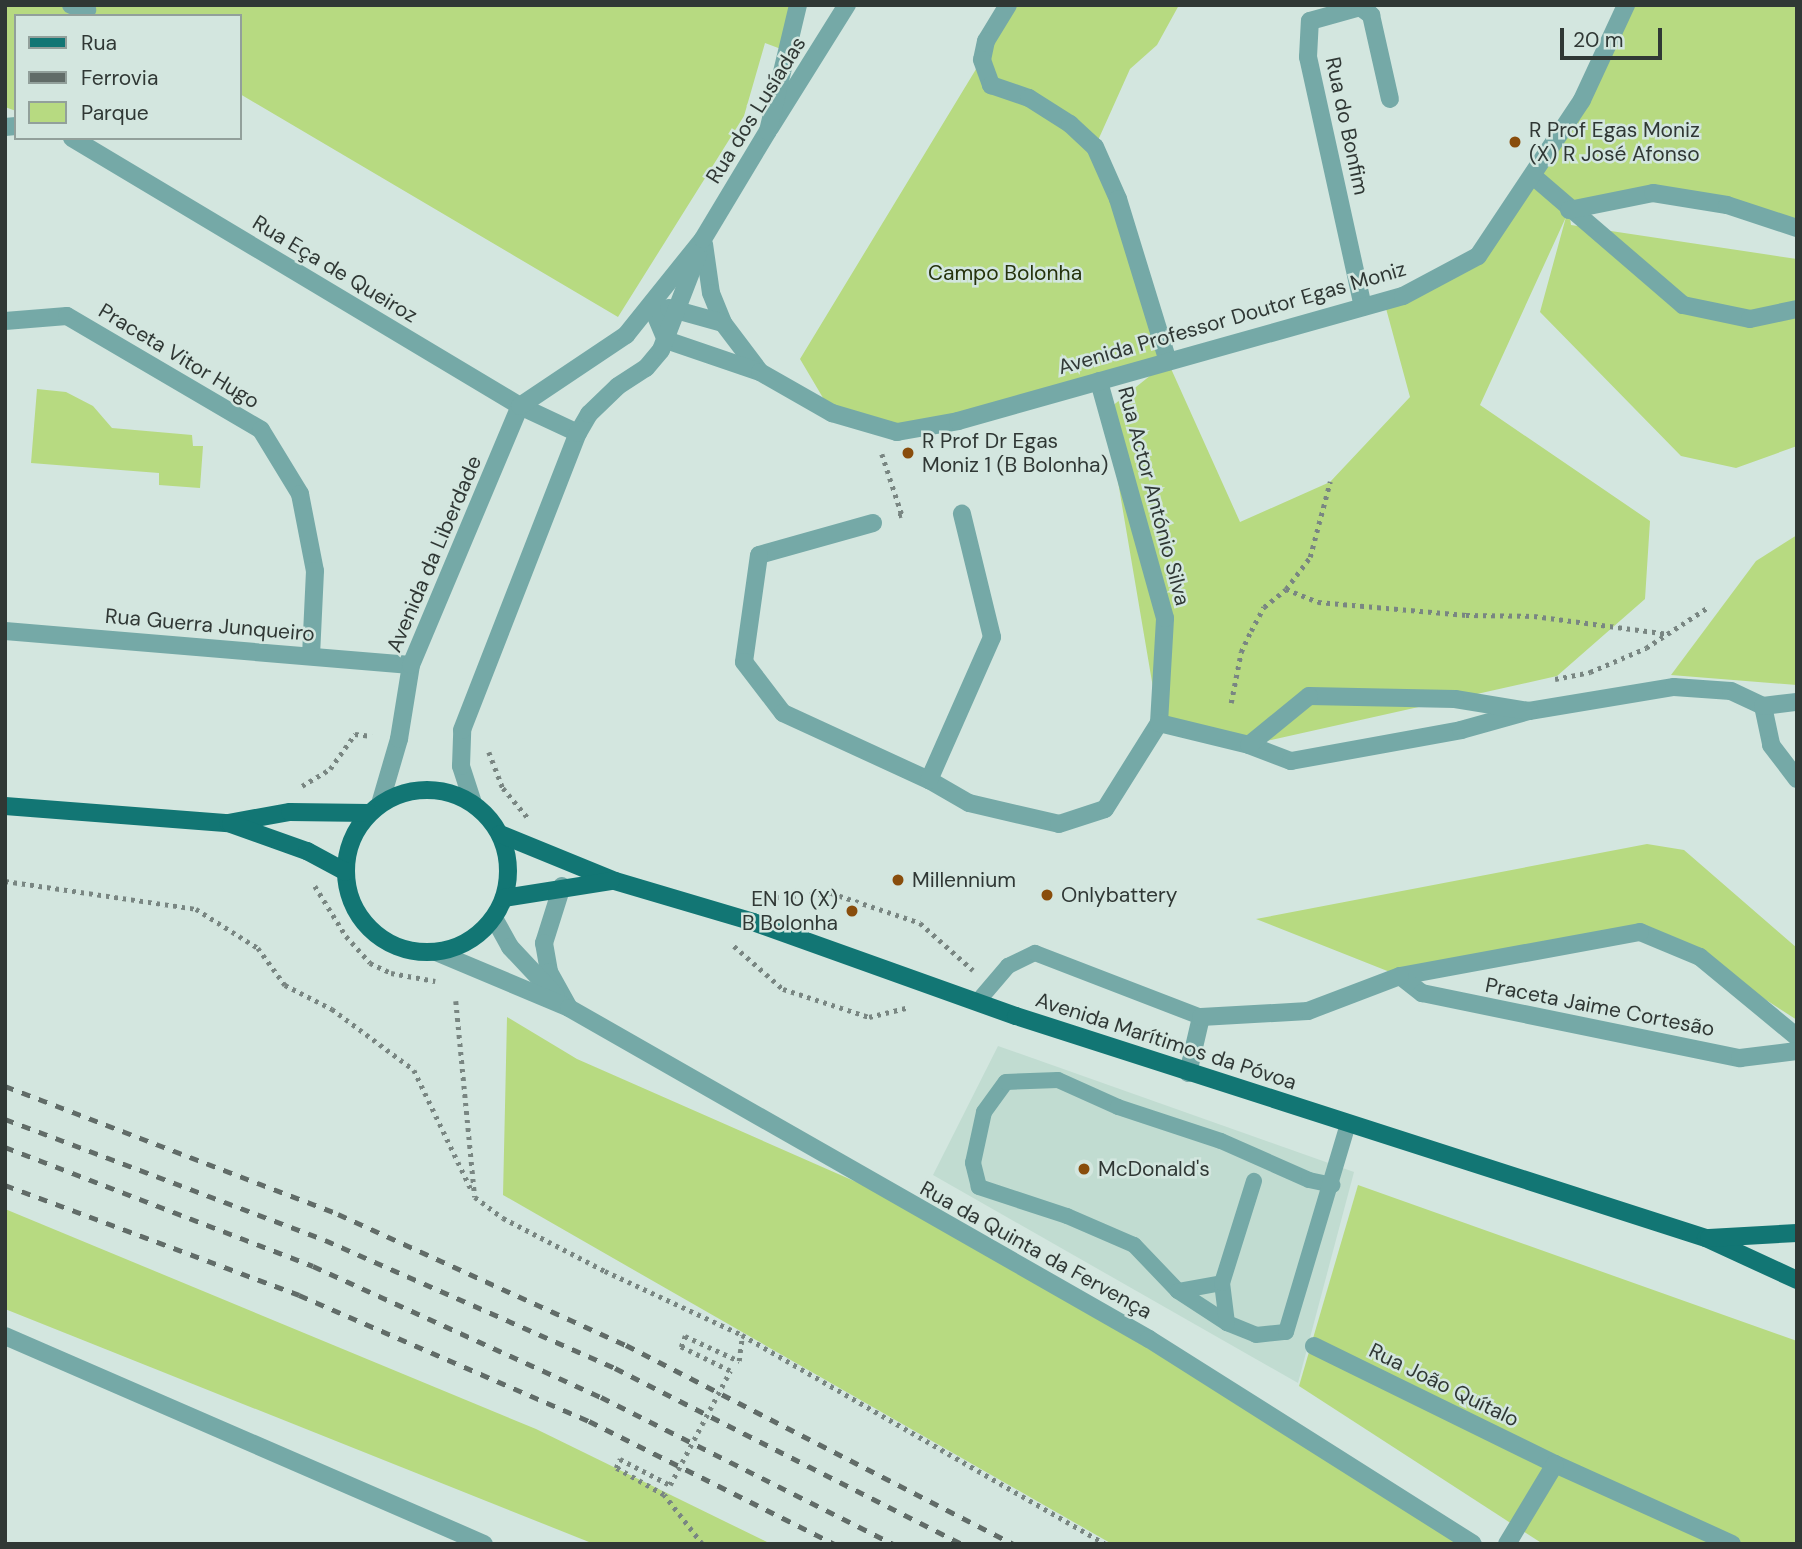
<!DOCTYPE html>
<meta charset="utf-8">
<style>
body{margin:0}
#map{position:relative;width:1802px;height:1549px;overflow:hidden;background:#d3e6df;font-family:"DM Sans",sans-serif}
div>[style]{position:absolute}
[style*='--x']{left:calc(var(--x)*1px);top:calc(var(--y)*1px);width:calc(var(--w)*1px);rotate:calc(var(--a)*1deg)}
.built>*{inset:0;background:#c1dcd1}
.green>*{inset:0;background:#b7da81}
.path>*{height:4.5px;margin-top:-2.25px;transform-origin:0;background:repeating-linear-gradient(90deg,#798682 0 3.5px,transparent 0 8.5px)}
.service>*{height:16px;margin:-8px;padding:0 8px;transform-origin:8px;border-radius:8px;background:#75a9a7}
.minor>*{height:18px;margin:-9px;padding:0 9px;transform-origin:9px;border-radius:9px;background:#75a9a7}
.tertiary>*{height:18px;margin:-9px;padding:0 9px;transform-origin:9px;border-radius:9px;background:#75a9a7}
.primary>*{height:18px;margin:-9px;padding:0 9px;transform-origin:9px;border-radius:9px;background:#127674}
.primary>.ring{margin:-9px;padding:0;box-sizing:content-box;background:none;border:18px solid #127674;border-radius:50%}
.rail>*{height:5px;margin-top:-2.5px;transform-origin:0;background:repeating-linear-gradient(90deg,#616c68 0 9px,transparent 0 18px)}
.dots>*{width:19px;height:19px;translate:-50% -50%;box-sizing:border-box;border:4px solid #d3e6df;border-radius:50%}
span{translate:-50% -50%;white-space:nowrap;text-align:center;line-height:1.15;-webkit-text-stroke:5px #d3e6df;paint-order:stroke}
.street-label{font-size:21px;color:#303835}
.poi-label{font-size:21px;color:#303835}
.left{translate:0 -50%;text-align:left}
.right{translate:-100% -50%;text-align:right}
.park-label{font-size:21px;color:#25320c}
.frame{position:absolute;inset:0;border:7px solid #303835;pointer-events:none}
.legend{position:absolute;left:14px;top:14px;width:228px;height:126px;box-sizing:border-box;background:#d3e6df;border:2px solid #92a09b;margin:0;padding:9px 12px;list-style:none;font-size:21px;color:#303835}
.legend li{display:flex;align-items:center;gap:14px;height:35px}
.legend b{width:35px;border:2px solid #92a09b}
.scale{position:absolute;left:1560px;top:28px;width:102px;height:32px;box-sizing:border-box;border:4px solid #303835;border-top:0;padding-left:9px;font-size:21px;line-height:24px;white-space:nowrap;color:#303835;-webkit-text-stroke:5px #d3e6df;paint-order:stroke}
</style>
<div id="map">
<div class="built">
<i style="clip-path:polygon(998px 1046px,1354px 1172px,1298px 1383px,933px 1175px)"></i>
</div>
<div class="green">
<i style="clip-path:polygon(5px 5px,74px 6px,71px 16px,16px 16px,16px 111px,5px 107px)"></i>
<i style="clip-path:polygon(88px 5px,798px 5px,789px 52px,765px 43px,744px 116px,618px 317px,240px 94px,240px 16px,84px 16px)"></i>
<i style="clip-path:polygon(1015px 5px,1179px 5px,1157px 45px,1130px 69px,1095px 147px,1168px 362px,1240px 522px,1330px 482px,1410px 397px,1384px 301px,1478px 256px,1533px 176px,1624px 5px,1797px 5px,1797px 228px,1653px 193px,1569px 211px,1571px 225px,1797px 259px,1797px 446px,1736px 468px,1681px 456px,1540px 312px,1566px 217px,1480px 405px,1650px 521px,1645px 599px,1557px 676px,1249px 745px,1159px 723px,1106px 411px,1166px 363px,897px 432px,832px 413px,800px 359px)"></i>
<i style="clip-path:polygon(37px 389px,66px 392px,93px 406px,112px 428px,192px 435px,193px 446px,203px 446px,200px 488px,159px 485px,159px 473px,31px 463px)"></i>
<i style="clip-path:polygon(1797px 535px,1797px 685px,1671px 675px,1756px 561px)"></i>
<i style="clip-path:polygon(1647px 844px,1684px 850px,1797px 948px,1797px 1020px,1700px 957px,1640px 932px,1400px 976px,1256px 919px)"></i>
<i style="clip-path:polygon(507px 1017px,577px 1059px,911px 1206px,1474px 1544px,1112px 1544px,503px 1195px)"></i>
<i style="clip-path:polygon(1358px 1185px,1797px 1341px,1797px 1544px,1543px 1544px,1299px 1386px)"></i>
<i style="clip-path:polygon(5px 1209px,536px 1429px,771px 1544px,594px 1544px,5px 1309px)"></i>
</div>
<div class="path">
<i style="--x:882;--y:454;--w:64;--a:71.8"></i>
<i style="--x:902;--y:515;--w:7;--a:164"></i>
<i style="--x:1286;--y:589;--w:35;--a:22"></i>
<i style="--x:1318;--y:602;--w:149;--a:5"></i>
<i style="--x:1466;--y:615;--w:68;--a:0.8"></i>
<i style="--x:1534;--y:616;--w:136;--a:7.6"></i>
<i style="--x:1555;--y:679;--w:36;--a:-11"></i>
<i style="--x:1590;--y:672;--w:61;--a:-23.2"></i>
<i style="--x:1646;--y:648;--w:73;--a:-33.3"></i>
<i style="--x:1231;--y:703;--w:52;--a:-78.9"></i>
<i style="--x:1241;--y:652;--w:23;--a:-65"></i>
<i style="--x:1251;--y:631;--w:27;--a:-62"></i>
<i style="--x:1264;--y:607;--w:28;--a:-39"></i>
<i style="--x:1286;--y:589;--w:40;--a:-53"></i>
<i style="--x:1310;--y:557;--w:78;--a:-75.1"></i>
<i style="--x:489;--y:752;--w:39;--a:69"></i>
<i style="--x:503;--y:788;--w:38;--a:50"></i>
<i style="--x:302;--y:786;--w:33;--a:-31"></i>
<i style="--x:330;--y:769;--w:43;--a:-54.5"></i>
<i style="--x:355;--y:734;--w:17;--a:7"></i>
<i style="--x:5;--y:881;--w:193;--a:8.3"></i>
<i style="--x:196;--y:909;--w:73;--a:32.2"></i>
<i style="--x:258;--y:948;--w:46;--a:53.9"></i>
<i style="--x:285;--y:985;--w:53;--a:27.1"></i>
<i style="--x:332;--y:1009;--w:102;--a:36.6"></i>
<i style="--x:414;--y:1070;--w:136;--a:64.4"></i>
<i style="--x:315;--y:886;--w:59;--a:58.2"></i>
<i style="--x:346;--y:936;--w:36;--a:48"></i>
<i style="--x:370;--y:963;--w:23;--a:25"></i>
<i style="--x:391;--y:973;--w:45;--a:10.3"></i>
<i style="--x:767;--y:898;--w:64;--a:-4.5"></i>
<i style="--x:831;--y:893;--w:94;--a:18.6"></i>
<i style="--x:920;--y:923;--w:71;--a:41.6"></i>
<i style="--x:734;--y:946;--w:65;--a:41.3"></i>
<i style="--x:783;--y:989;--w:90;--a:18"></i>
<i style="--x:869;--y:1017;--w:42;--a:-13.7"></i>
<i style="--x:456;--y:1001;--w:197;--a:84.5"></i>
<i style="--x:475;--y:1197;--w:35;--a:37"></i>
<i style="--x:503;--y:1218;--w:115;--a:27.5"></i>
<i style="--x:605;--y:1271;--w:151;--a:25"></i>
<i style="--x:742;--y:1335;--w:420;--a:29.9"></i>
<i style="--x:702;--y:1544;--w:62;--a:-127.8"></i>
<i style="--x:664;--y:1495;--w:55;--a:-150.6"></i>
<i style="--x:616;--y:1468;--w:10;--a:-66"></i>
<i style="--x:620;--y:1459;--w:56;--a:27.5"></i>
<i style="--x:670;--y:1485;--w:129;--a:-62.2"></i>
<i style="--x:730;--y:1371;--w:55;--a:-153.9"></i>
<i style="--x:681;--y:1347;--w:12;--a:-70"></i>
<i style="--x:685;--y:1336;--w:60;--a:24.8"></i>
<i style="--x:739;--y:1361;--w:26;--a:-83"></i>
</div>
<div class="service">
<i style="--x:979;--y:1000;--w:45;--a:-49.5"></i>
<i style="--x:1008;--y:966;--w:30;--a:-26"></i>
<i style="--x:1035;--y:953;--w:178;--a:21.1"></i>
<i style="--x:1222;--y:1283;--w:45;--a:169.7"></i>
<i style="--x:1178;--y:1291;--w:64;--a:-133.7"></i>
<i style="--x:1134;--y:1245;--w:73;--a:-156.6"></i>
<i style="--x:1067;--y:1216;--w:93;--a:-161.8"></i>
<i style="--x:979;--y:1187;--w:25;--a:-104"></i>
<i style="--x:973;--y:1163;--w:52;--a:-77.8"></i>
<i style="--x:984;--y:1112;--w:37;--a:-54"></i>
<i style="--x:1006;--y:1082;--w:52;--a:-2.2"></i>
<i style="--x:1058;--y:1080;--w:66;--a:24.2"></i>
<i style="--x:1118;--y:1107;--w:108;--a:18.3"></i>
<i style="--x:1221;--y:1141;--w:96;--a:23.9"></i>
<i style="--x:1309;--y:1180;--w:24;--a:12"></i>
<i style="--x:1178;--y:1291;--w:59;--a:33.1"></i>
<i style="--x:1227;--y:1323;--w:31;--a:22"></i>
<i style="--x:1256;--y:1335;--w:30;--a:-6"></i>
<i style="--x:1286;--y:1332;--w:217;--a:-73.4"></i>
<i style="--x:1227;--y:1323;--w:40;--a:-97.1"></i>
<i style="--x:1222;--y:1283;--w:107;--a:-72.6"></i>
</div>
<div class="minor">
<i style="--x:71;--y:5;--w:17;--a:17"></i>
<i style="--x:1008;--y:5;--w:42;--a:121.4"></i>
<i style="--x:986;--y:41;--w:19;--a:102"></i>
<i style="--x:982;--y:60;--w:27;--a:70"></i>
<i style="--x:991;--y:85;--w:40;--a:18.9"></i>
<i style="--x:1029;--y:98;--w:49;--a:32.4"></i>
<i style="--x:1070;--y:124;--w:34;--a:43"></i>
<i style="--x:1095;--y:147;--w:57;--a:66.1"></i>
<i style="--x:1118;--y:199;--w:170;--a:72.9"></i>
<i style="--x:5;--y:127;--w:11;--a:-5"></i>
<i style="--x:770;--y:128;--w:145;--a:-58"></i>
<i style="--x:72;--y:138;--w:522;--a:30.89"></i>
<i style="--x:520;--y:406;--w:64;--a:25"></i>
<i style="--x:1533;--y:176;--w:198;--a:40.7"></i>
<i style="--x:1683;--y:305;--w:68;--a:11.8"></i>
<i style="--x:1750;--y:319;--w:48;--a:-12"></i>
<i style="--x:1569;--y:210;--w:86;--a:-11.4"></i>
<i style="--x:1653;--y:193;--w:75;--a:9.2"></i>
<i style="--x:1727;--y:205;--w:74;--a:18.2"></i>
<i style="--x:1363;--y:307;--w:256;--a:-102.4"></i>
<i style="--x:1308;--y:57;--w:36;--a:-87"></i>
<i style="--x:1310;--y:21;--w:52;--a:-15.6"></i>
<i style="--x:1360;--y:7;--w:14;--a:36"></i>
<i style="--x:1371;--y:15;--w:86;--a:77.3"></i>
<i style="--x:5;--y:321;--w:62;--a:-4.6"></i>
<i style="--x:67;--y:316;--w:225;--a:30.4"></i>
<i style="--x:261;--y:430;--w:75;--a:58.6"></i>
<i style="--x:300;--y:494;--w:78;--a:79"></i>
<i style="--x:315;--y:571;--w:85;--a:92.7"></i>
<i style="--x:873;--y:523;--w:118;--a:164.3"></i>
<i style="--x:759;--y:555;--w:108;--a:98"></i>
<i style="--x:744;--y:662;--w:64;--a:52.6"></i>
<i style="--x:783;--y:713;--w:161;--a:24.7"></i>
<i style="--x:929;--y:780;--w:46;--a:29.9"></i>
<i style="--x:969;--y:803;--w:92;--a:13.1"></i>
<i style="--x:1059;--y:824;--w:48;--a:-18.1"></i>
<i style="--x:1105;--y:809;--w:102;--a:-57.9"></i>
<i style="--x:1159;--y:723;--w:105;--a:-86.7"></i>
<i style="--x:1165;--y:618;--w:246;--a:-105.6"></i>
<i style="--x:5;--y:631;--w:407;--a:4.8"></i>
<i style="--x:1763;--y:706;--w:40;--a:78"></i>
<i style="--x:1771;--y:745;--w:43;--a:52.6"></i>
<i style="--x:1529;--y:711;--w:147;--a:-9.4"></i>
<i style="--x:1674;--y:687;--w:57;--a:4"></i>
<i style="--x:1731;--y:691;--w:35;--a:25"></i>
<i style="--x:1763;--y:706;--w:34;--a:-7"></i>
<i style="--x:1159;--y:723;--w:93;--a:13.7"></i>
<i style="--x:1249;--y:745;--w:45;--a:20.9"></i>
<i style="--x:1291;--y:761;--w:173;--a:-10.3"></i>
<i style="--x:1461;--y:730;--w:71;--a:-15.6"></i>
<i style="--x:1529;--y:711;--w:75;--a:-170.8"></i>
<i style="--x:1455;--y:699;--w:146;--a:-178.8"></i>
<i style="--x:1309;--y:696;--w:77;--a:140.8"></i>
<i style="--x:929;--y:780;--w:156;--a:-66.2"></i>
<i style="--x:992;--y:637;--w:127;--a:-103.7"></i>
<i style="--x:562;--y:886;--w:60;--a:107.5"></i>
<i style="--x:544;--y:943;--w:29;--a:80"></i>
<i style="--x:549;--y:972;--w:41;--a:60.9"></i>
<i style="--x:494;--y:918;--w:33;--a:61"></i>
<i style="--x:510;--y:947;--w:67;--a:46.8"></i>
<i style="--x:436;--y:952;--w:144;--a:22.8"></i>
<i style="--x:569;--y:1008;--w:668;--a:29.71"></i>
<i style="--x:1149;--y:1339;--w:383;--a:32.3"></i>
<i style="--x:1797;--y:1037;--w:126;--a:-140.5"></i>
<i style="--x:1700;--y:957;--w:65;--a:-157.4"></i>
<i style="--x:1640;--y:932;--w:244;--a:169.6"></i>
<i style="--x:1400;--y:976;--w:28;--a:38"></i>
<i style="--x:1422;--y:993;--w:325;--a:11.6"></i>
<i style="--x:1740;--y:1058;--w:57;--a:-7"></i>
<i style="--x:1188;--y:1073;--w:57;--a:-76.9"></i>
<i style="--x:1201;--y:1017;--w:107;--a:-3.2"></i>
<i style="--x:1308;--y:1011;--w:98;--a:-20.8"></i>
<i style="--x:5;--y:1336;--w:522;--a:23.47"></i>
<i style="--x:1314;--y:1346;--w:268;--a:26.1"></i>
<i style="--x:1555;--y:1464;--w:194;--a:24.3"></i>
<i style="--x:1507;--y:1544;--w:93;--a:-59"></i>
</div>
<div class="tertiary">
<i style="--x:704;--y:244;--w:49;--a:81.9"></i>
<i style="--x:711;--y:293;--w:32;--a:68"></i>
<i style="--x:723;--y:323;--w:61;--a:52.9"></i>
<i style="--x:652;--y:307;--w:36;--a:67"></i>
<i style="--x:666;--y:340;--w:99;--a:18.8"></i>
<i style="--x:760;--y:372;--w:83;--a:29.7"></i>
<i style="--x:832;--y:413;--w:68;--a:16.3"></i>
<i style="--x:897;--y:432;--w:62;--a:-10.2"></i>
<i style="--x:958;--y:421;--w:462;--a:-15.7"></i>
<i style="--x:1403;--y:296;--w:85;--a:-28.1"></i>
<i style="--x:1478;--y:256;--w:187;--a:-56.3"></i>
<i style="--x:1582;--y:100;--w:105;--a:-65.1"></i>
<i style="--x:669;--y:308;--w:56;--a:15.5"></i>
<i style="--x:473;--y:803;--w:39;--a:-108"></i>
<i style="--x:461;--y:766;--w:36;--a:-88"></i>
<i style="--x:462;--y:730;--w:319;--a:-68.7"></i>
<i style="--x:578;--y:433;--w:22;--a:-60"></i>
<i style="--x:589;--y:414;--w:40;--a:-44"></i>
<i style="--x:618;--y:386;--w:33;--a:-33"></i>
<i style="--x:646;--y:368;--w:23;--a:-50"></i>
<i style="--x:661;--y:350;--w:103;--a:-68.9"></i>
<i style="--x:380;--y:804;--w:68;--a:-73.7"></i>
<i style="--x:399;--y:739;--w:75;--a:-80.8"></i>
<i style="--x:411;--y:665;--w:281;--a:-67.2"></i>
<i style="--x:520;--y:406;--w:128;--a:-33.8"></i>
<i style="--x:626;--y:335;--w:123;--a:-51.3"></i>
<i style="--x:703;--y:239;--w:126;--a:-59"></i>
<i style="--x:768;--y:131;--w:130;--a:-76.6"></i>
</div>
<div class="primary">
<i class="ring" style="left:346px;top:790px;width:144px;height:144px"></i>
<i style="--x:5;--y:806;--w:224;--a:4.4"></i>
<i style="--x:228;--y:823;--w:63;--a:-10.1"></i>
<i style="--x:290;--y:812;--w:79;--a:0.7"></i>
<i style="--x:231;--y:824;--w:81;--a:19.6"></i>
<i style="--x:307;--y:851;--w:44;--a:28.3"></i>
<i style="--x:500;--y:834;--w:124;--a:22.2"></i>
<i style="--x:615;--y:881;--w:144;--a:16.5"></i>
<i style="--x:753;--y:922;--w:279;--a:19.7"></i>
<i style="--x:1016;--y:1016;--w:725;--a:17.84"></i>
<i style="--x:1706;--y:1238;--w:100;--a:24.8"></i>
<i style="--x:504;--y:898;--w:108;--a:-9"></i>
<i style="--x:1709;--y:1238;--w:88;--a:-3.3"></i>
</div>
<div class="rail">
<i style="--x:5;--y:1086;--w:357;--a:21"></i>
<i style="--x:338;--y:1214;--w:316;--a:24.5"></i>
<i style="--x:626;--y:1345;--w:435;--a:27.2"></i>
<i style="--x:5;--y:1119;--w:342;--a:20.7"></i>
<i style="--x:325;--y:1240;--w:317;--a:23.8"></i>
<i style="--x:615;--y:1368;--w:389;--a:26.9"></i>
<i style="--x:5;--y:1147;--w:330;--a:21.1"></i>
<i style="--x:313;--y:1266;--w:316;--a:24.5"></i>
<i style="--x:601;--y:1397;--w:327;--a:26.7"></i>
<i style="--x:5;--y:1185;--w:314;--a:20.5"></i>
<i style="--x:299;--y:1295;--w:316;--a:23.5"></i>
<i style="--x:589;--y:1421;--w:275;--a:26.6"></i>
</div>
<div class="dots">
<i style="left:1515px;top:142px;background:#894d0c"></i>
<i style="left:908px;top:453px;background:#894d0c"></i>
<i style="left:898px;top:880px;background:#894d0c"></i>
<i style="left:1047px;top:895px;background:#894d0c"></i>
<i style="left:852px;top:911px;background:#894d0c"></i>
<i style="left:1084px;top:1169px;background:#894d0c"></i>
</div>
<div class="street-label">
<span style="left:756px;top:110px;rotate:-58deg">Rua dos Lusíadas</span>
<span style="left:1347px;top:126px;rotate:78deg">Rua do Bonfim</span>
<span style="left:335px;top:269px;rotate:31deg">Rua Eça de Queiroz</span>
<span style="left:1232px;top:318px;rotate:-16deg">Avenida Professor Doutor Egas Moniz</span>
<span style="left:179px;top:356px;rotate:31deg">Praceta Vitor Hugo</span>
<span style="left:1154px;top:496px;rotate:75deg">Rua Actor António Silva</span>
<span style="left:434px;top:554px;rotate:-67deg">Avenida da Liberdade</span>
<span style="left:210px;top:625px;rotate:5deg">Rua Guerra Junqueiro</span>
<span style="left:1600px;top:1007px;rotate:11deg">Praceta Jaime Cortesão</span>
<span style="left:1166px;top:1041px;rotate:18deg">Avenida Marítimos da Póvoa</span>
<span style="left:1036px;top:1250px;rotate:29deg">Rua da Quinta da Fervença</span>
<span style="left:1444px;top:1385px;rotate:26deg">Rua João Quítalo</span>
</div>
<div class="poi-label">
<span class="left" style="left:1529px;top:142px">R Prof Egas Moniz<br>(X) R José Afonso</span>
<span class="left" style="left:922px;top:453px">R Prof Dr Egas<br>Moniz 1 (B Bolonha)</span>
<span class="left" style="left:912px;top:880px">Millennium</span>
<span class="left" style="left:1061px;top:895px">Onlybattery</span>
<span class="right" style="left:838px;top:911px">EN 10 (X)<br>B Bolonha</span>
<span class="left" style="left:1098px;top:1169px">McDonald's</span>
</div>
<div class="park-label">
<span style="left:1005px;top:273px">Campo Bolonha</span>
</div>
<div class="frame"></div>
<ul class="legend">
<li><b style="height:9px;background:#127674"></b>Rua</li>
<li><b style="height:9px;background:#616c68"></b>Ferrovia</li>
<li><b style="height:19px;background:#b7da81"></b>Parque</li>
</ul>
<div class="scale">20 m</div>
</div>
